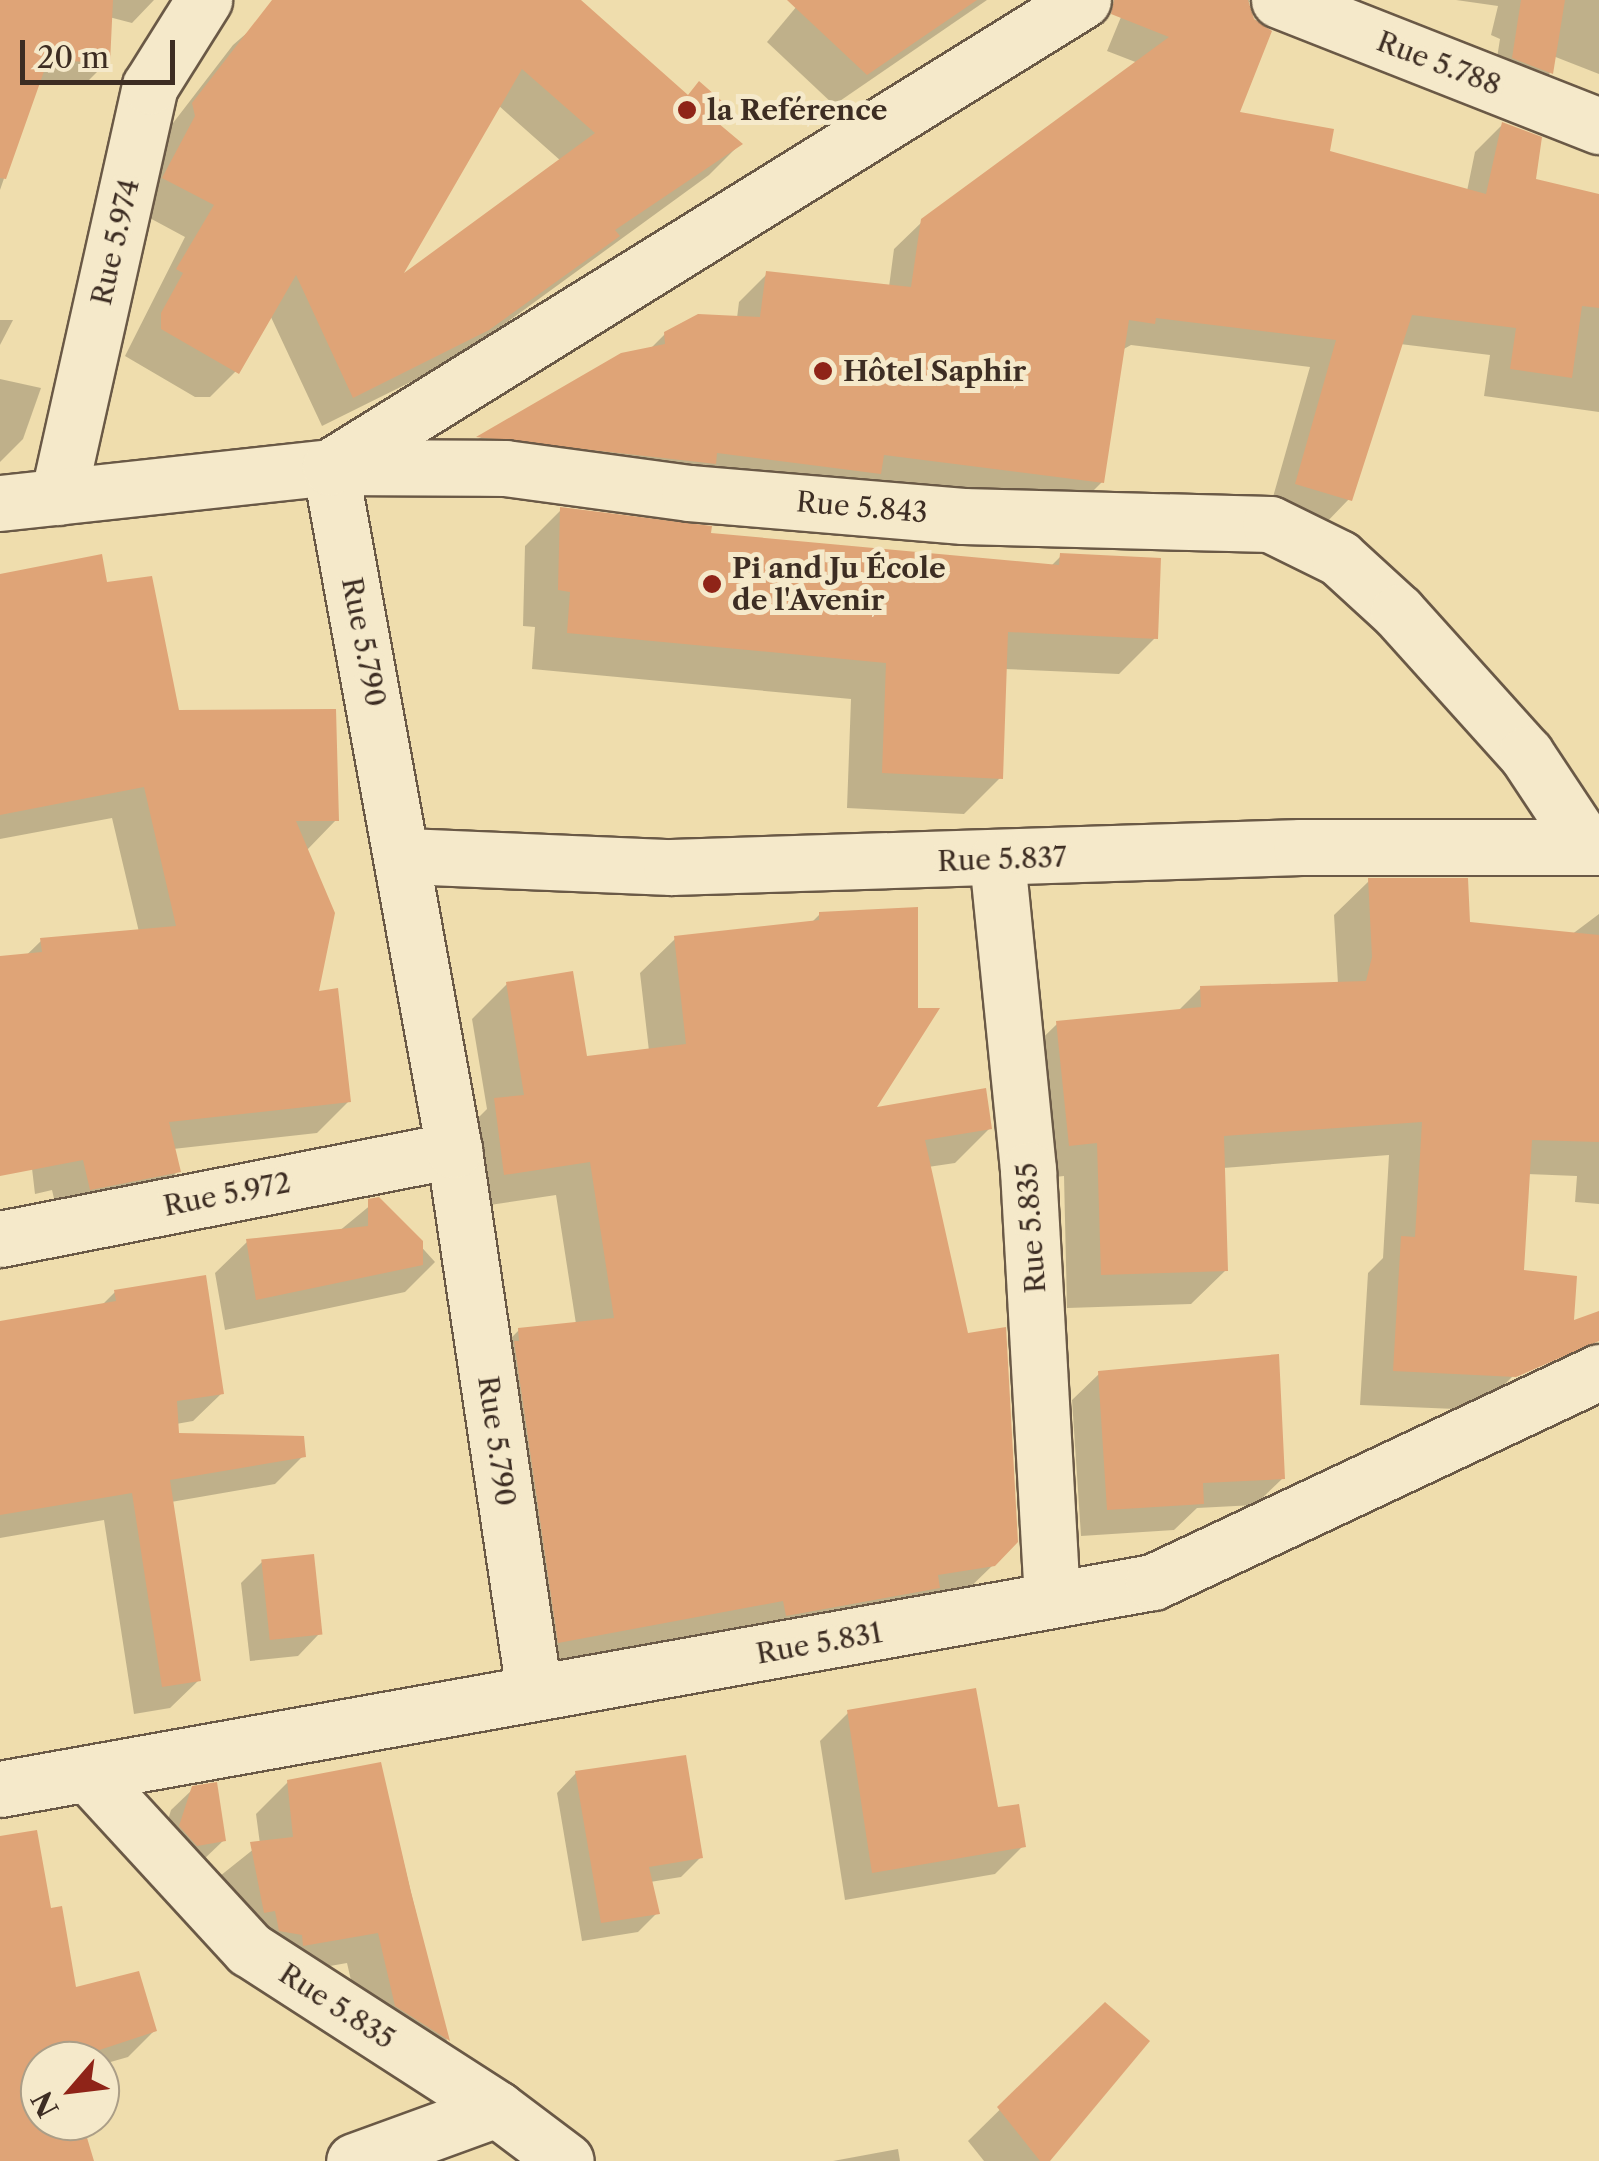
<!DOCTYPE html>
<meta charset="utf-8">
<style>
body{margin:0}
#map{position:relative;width:1599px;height:2161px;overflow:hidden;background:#efddad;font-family:"Libre Caslon Text",serif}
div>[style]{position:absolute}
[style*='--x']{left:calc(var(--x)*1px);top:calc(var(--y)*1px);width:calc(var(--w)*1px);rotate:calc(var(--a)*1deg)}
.shadow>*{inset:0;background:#0003}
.building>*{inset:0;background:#dfa477;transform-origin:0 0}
.roads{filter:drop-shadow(2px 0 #6a5946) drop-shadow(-2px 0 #6a5946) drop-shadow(0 2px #6a5946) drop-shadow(0 -2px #6a5946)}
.minor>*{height:55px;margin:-27.5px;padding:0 27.5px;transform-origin:27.5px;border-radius:27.5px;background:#f5e9ca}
.dots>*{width:28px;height:28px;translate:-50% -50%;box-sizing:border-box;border:5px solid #f5e9ca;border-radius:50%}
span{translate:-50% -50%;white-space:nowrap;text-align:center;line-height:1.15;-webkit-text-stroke:10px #f5e9ca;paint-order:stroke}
.street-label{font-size:28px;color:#3d2d23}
.poi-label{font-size:28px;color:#3d2d23;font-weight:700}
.left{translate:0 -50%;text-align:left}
.north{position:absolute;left:20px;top:2041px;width:100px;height:100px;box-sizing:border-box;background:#f5e9ca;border:2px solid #ab9e87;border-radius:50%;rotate:242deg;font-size:28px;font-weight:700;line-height:40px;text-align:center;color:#3d2d23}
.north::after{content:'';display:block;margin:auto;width:35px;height:45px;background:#8f2418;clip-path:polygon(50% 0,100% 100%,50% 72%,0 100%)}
.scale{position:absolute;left:20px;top:40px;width:155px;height:45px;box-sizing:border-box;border:5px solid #3d2d23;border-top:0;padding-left:12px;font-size:30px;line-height:35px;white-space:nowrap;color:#3d2d23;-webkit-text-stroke:8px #f5e9ca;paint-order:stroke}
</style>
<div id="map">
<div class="shadow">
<i style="clip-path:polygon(0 0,154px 0,132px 23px,109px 17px,107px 62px,84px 85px,37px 83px,0 190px)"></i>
<i style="clip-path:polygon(evenodd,285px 0,577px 0,739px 145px,709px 175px,455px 360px,322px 426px,270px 315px,241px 366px,210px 397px,195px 397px,125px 356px,185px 237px,133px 209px,166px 148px,163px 136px,233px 45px,285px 0,498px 105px,561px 161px,396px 282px,498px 105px)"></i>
<i style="clip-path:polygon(802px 0,987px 0,834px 105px,767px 42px)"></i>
<i style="clip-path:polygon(1128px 0,1249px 0,1236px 114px,1327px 153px,1467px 191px,1475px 152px,1503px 124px,1533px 181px,1599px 196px,1599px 412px,1484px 396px,1490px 355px,1400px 344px,1349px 499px,1322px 527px,1269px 511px,1310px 367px,1131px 345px,1122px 350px,1102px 482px,1074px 510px,452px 464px,478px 439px,623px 355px,650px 349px,665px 334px,737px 318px,739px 302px,767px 274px,889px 287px,894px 249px,923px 221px,1138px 63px,1107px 51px)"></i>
<i style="clip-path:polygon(1456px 0,1599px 0,1599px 74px,1553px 56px,1550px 73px,1531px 92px,1494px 77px,1500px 39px,1491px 35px,1498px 6px)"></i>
<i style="clip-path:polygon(0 320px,13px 320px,0 345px)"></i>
<i style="clip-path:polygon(0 379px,41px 388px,23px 439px,0 462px)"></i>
<i style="clip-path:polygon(561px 510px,709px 536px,1050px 567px,1061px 556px,1155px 638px,1119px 674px,1004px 669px,1000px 778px,964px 814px,847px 808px,851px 699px,532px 669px,535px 627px,523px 626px,525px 546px)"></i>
<i style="clip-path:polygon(0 577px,105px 585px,177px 713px,336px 820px,306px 851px,316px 994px,349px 1101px,317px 1133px,173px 1149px,178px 1171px,146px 1203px,59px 1220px,52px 1190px,35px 1194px,9px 972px,41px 941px,139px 932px,112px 818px,0 839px)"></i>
<i style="clip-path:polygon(1369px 881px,1468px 924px,1571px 935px,1599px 914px,1599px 1204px,1575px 1202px,1577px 1176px,1527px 1174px,1513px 1376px,1479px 1410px,1360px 1405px,1368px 1273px,1383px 1258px,1389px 1155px,1223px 1168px,1226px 1270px,1191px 1304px,1067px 1308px,1064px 1176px,1036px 1179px,1022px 1058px,1057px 1024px,1178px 1011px,1201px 988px,1338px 984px,1334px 915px)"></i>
<i style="clip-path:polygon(820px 914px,872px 1111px,990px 1128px,955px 1163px,928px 1167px,993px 1565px,957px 1600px,524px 1676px,485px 1365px,519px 1330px,576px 1324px,556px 1195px,470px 1208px,461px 1135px,487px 1109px,472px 1019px,507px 984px,584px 1059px,649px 1051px,640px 973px,675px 939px,810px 924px)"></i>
<i style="clip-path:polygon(378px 1199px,435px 1262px,405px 1292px,225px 1330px,215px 1273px,247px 1242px,338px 1232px)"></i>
<i style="clip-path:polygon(115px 1292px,222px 1393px,193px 1421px,176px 1424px,177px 1436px,303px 1456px,275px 1484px,171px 1502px,199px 1680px,170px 1708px,134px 1714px,104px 1520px,0 1538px,0 1324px,101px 1306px)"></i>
<i style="clip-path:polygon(1100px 1373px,1283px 1478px,1255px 1505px,1197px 1508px,1174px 1530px,1081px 1536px,1072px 1400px)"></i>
<i style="clip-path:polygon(262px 1562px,319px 1634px,298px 1656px,250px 1661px,241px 1583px)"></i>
<i style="clip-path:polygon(848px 1713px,996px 1810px,1023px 1846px,995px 1874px,845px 1900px,820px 1741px)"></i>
<i style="clip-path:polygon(380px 1765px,447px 2041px,417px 2071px,364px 2037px,347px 1963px,273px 1976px,233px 1943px,220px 1876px,260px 1844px,256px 1814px,288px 1782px)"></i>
<i style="clip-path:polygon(576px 1773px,701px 1857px,681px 1877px,650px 1882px,657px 1913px,638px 1932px,582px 1941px,557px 1793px)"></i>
<i style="clip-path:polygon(193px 1789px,224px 1840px,202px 1861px,159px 1848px,171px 1810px)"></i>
<i style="clip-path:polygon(0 1839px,49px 1911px,74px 1990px,154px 2031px,128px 2057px,100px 2065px,40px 2061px,40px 2121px,80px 2121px,88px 2161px,0 2161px)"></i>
<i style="clip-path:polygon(1105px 2006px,1046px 2161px,984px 2161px,968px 2141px)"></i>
<i style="clip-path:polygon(898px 2149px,900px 2161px,833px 2161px)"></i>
</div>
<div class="building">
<i style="clip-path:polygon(0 0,113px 0,110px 63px,48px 60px,6px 179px,0 178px)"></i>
<i style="clip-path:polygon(evenodd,272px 0,581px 0,688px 95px,699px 81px,731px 109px,718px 123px,743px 144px,615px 230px,620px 236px,489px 330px,353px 398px,296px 275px,239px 374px,161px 329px,161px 313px,183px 273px,176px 269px,214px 205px,162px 178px,195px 116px,192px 103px,272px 0,522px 69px,595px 133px,404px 273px,522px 69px)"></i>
<i style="clip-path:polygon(787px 0,977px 0,867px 75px)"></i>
<i style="clip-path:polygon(1114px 0,1248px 0,1254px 19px,1272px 31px,1240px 112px,1334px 129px,1330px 151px,1486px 194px,1502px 122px,1542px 137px,1536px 179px,1599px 194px,1599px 308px,1582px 306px,1572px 378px,1510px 369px,1516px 328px,1412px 315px,1352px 501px,1295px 484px,1336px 340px,1156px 318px,1155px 324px,1129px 320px,1104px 483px,884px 455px,881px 474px,717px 453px,716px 464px,476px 437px,621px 353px,665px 344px,664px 332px,698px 314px,760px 317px,766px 271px,911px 287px,921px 219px,1169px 37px,1111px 14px)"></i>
<i style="clip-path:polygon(1521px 0,1565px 0,1553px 74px,1512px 58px)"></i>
<i style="clip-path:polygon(560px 507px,712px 526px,711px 533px,1059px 565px,1060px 553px,1161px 558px,1158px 639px,1008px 632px,1003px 779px,882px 773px,886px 663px,567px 633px,570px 592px,558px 590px)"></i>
<i style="clip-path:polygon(102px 554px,107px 582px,152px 576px,179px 710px,336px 709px,339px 821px,296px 821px,335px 913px,319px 991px,338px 988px,351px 1102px,169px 1122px,181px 1172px,90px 1190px,83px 1160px,0 1176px,0 956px,42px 952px,40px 938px,176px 926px,144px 787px,0 815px,0 574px)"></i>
<i style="clip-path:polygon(1368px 878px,1468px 878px,1470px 922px,1599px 935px,1599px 1142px,1532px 1140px,1524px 1270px,1577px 1276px,1574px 1320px,1599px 1311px,1599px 1341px,1516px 1377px,1393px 1371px,1401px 1236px,1415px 1237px,1422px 1122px,1224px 1136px,1228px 1271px,1101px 1275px,1097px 1143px,1069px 1146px,1056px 1021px,1201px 1007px,1200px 986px,1366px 981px,1372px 957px)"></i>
<i style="clip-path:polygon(918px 907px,918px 1008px,940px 1008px,877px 1107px,986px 1088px,992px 1129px,925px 1140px,968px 1333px,1006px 1327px,1018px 1542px,995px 1566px,938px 1575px,940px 1588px,786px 1616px,783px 1601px,558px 1643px,514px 1341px,519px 1341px,518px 1328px,614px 1318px,590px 1162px,504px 1175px,494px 1098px,524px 1095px,506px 982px,573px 971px,587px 1056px,686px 1044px,674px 936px,819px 920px,819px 912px)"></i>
<i style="clip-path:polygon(379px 1197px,423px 1241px,423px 1265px,256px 1300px,246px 1239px,368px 1226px,368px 1199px)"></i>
<i style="clip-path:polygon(206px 1275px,224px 1394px,177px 1401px,179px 1433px,304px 1436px,306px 1457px,170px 1480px,201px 1681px,162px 1687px,132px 1493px,0 1515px,0 1321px,116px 1301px,114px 1290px)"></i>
<i style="clip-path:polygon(1279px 1354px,1285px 1479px,1203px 1483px,1204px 1504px,1107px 1510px,1098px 1371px)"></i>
<i style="left:314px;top:1554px;width:81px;height:53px;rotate:84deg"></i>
<i style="clip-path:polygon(976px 1688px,998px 1807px,1019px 1804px,1026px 1847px,872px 1873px,847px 1710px)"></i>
<i style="clip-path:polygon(686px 1755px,703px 1858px,649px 1867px,660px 1914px,601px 1923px,575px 1771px)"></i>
<i style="clip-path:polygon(381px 1762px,411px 1892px,450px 2041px,395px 2006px,378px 1933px,303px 1946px,302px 1935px,279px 1931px,275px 1911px,264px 1913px,250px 1842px,293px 1837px,287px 1780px)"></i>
<i style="clip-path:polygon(217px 1782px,226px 1841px,197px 1846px,179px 1826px,192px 1786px)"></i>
<i style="clip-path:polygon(37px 1830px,51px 1908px,62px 1906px,76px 1987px,139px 1971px,157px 2031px,66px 2061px,40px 2061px,40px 2121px,82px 2121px,94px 2161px,0 2161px,0 1836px)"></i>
<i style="clip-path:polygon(1105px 2002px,1150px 2041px,1050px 2161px,1040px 2161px,997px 2107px)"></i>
</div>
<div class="roads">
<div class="minor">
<i style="--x:1279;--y:0;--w:344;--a:21.5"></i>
<i style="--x:58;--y:497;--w:421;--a:-77.4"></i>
<i style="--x:150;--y:86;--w:102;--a:-57.9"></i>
<i style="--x:0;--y:503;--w:332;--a:-6.2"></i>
<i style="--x:330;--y:467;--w:175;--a:0.3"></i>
<i style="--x:505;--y:468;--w:186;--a:7.7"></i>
<i style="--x:689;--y:493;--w:275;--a:4.8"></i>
<i style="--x:963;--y:516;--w:307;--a:1.5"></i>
<i style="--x:1270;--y:524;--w:77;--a:26.2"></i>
<i style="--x:1339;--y:558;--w:80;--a:42.5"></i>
<i style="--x:1398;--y:612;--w:191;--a:48"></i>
<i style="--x:1526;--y:754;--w:110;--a:56.5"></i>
<i style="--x:405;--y:856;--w:266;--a:2.4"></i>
<i style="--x:671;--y:867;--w:630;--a:-1.82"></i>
<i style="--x:1301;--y:847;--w:298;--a:0"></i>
<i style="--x:997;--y:859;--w:313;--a:84.3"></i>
<i style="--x:1028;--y:1170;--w:428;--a:86.8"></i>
<i style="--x:0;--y:1239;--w:463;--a:-11.1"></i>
<i style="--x:534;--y:1692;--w:548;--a:-98.4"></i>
<i style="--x:454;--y:1150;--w:694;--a:-100.29"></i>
<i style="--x:330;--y:467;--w:886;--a:-31.81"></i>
<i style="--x:88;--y:1774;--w:238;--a:47.4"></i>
<i style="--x:249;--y:1949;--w:295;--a:32.8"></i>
<i style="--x:497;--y:2109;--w:152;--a:160"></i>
<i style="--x:0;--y:1789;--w:1171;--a:-10.18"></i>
<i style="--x:1153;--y:1582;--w:493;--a:-25.2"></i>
<i style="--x:497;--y:2109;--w:86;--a:37"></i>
</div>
</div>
<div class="dots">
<i style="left:687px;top:110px;background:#8f2418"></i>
<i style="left:823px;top:371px;background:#8f2418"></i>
<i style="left:712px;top:584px;background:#8f2418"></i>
</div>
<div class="street-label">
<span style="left:1439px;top:63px;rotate:21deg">Rue 5.788</span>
<span style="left:115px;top:242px;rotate:-77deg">Rue 5.974</span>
<span style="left:862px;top:507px;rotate:5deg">Rue 5.843</span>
<span style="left:364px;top:642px;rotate:79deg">Rue 5.790</span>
<span style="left:1002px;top:859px;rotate:-2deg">Rue 5.837</span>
<span style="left:227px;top:1194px;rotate:-11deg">Rue 5.972</span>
<span style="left:1031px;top:1228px;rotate:-94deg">Rue 5.835</span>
<span style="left:497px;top:1441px;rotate:82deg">Rue 5.790</span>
<span style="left:819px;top:1643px;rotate:-10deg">Rue 5.831</span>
<span style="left:337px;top:2006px;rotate:33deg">Rue 5.835</span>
</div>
<div class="poi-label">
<span class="left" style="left:707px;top:110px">la Reférence</span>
<span class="left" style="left:843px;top:371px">Hôtel Saphir</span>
<span class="left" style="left:732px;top:584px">Pi and Ju École<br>de l'Avenir</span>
</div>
<div class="north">N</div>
<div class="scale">20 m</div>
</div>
